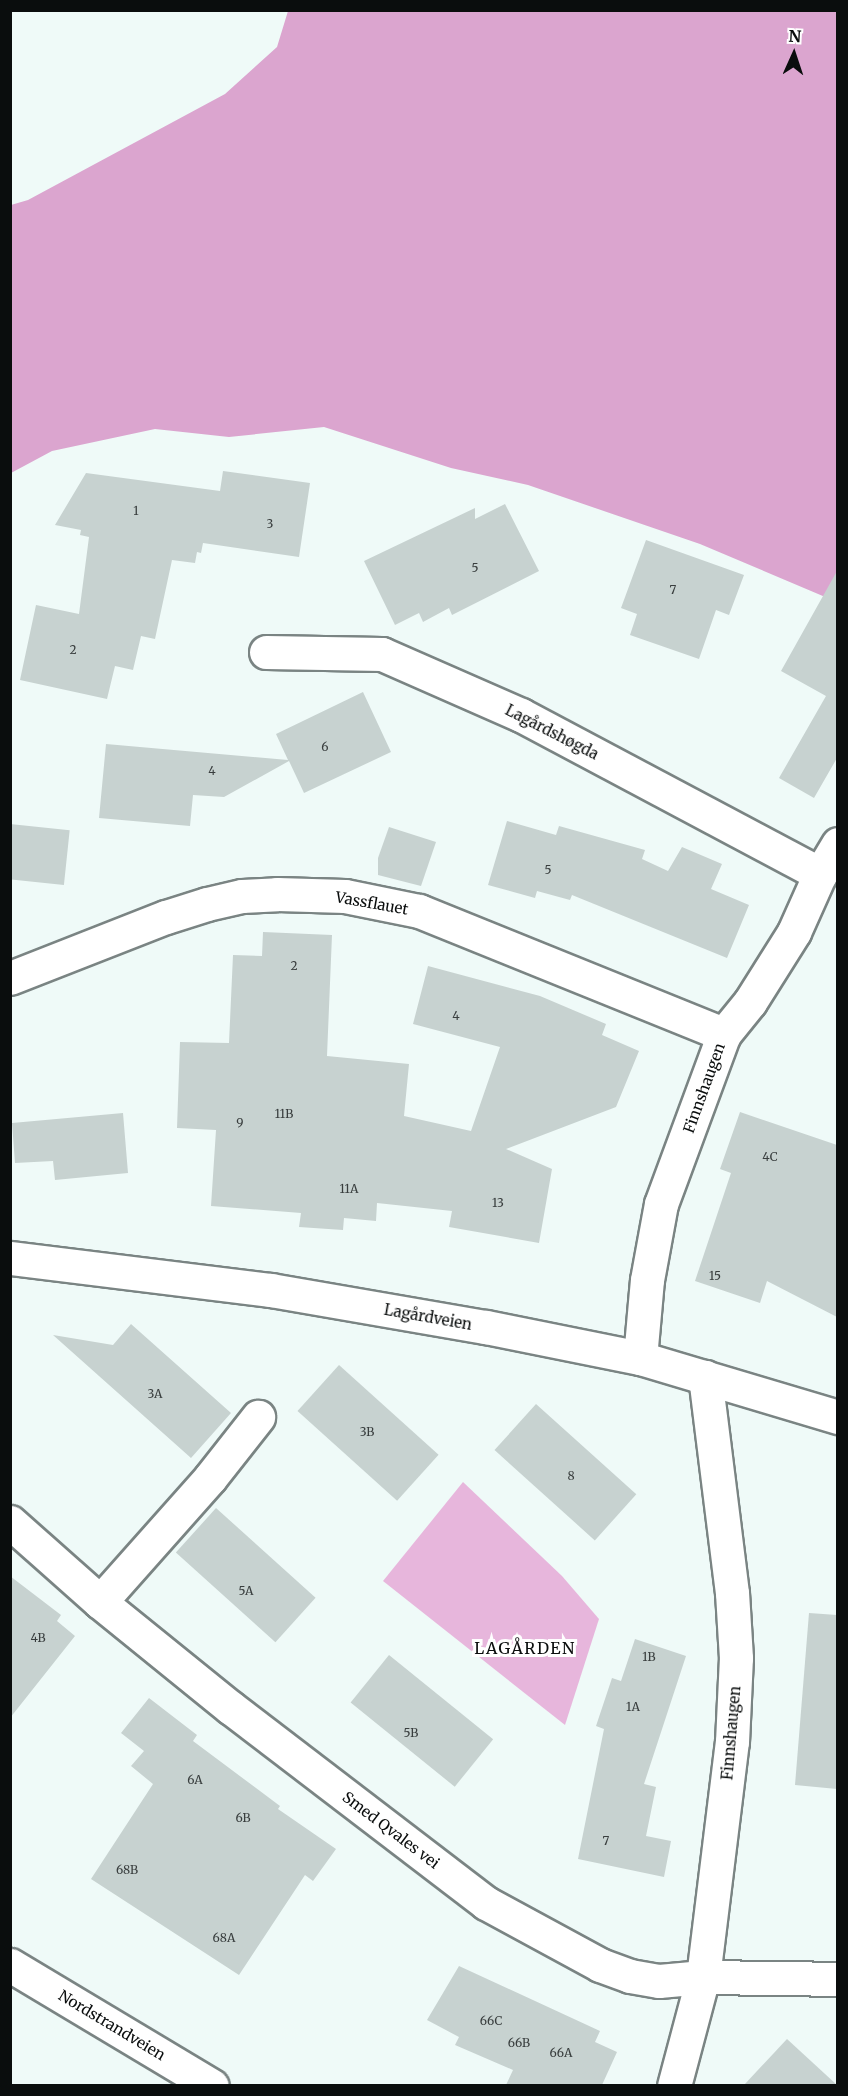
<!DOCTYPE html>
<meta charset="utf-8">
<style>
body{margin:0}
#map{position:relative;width:848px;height:2096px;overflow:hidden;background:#effaf8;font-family:Merriweather,serif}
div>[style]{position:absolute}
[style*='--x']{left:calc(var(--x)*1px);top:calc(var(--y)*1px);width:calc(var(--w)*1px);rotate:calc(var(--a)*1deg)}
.green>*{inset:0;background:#e7b6dc}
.forest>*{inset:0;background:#dba5cf}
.building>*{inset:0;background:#c7d2d0;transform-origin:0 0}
.roads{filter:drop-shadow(2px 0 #7a8483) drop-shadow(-2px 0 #7a8483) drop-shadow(0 2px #7a8483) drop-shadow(0 -2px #7a8483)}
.minor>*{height:33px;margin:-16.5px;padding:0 16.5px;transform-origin:16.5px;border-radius:16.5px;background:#fff}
.major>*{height:33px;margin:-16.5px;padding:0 16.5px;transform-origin:16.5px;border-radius:16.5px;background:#fff}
span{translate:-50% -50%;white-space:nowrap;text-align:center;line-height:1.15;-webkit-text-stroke:6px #fff;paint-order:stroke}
.number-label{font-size:12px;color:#393e3e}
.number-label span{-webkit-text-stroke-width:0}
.street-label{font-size:15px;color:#0a0d0d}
.neighbourhood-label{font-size:16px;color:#0a0d0d;letter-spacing:1.5px}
.frame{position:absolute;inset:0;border:12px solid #0a0d0d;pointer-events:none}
.north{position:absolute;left:764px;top:24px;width:60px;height:60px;-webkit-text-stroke:4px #fff;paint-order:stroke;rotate:3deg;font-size:16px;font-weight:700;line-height:24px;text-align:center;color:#0a0d0d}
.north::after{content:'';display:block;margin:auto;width:21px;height:27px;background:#0a0d0d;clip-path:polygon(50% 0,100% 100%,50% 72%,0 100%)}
</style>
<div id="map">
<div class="green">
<i style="clip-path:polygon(463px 1482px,562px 1576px,599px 1619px,565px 1725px,383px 1581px)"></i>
</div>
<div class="forest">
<i style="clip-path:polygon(288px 11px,837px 11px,837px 602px,700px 544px,528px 485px,451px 468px,324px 427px,229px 437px,155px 429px,52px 451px,11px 473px,11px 205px,28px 200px,225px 94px,277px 47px)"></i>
</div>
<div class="building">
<i style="clip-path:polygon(223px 471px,310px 483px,299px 557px,203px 543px,201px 553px,197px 552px,195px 563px,172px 560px,155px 639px,141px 636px,133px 670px,115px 666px,107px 699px,20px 680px,36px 605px,79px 614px,89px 537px,80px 535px,81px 530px,55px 525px,86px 473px,220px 491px)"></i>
<i style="clip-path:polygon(505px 504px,539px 571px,452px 615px,449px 608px,423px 622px,419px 613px,395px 625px,364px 561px,475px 508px,475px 519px)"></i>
<i style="clip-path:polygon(646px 540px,744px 575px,729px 615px,716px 610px,699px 659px,630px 635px,637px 614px,621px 608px)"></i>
<i style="clip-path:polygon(837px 571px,837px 758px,814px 798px,779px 778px,826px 696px,781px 671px)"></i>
<i style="clip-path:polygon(363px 692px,391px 752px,304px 793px,289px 761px,224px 797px,193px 795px,190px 826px,99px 818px,106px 744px,288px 760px,276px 734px)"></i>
<i style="clip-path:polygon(507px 821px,556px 835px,559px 826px,645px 850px,642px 859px,668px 871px,682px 847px,722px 864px,711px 889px,749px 905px,727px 958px,572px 895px,570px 900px,537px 891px,535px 898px,488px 885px)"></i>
<i style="left:10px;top:824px;width:60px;height:55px;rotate:6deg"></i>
<i style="clip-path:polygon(389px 827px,436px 842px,421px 886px,378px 875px,378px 858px)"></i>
<i style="clip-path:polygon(263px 932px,332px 935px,327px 1056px,409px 1064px,404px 1116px,471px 1131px,500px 1047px,413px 1024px,428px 966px,540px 996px,606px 1024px,602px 1035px,639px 1051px,616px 1107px,506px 1149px,552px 1169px,539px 1243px,449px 1227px,452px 1211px,377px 1203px,376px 1221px,344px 1218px,343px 1230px,299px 1227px,301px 1213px,211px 1206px,216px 1130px,177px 1128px,180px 1042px,229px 1043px,233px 955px,262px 956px)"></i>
<i style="clip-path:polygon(740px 1112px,837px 1145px,837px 1317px,767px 1281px,760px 1303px,695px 1281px,731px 1173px,720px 1169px)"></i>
<i style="clip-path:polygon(123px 1113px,128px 1173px,55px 1180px,53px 1161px,15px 1163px,12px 1123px)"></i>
<i style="clip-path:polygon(131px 1324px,231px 1413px,191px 1458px,53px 1335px,113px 1345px)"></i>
<i style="left:339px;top:1365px;width:134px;height:62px;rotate:42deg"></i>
<i style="left:536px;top:1404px;width:135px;height:62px;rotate:42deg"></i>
<i style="left:216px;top:1508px;width:134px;height:60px;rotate:42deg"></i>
<i style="clip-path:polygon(10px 1576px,61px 1615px,57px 1621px,75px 1636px,10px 1718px)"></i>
<i style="clip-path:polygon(809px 1613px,837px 1615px,837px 1789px,795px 1785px)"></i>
<i style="clip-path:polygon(635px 1639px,686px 1656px,644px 1784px,656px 1787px,646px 1836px,671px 1841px,664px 1877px,578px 1859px,604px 1729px,596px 1726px,612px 1678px,621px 1681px)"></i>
<i style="left:389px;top:1655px;width:134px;height:61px;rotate:39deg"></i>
<i style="clip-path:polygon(149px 1698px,197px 1735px,193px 1741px,280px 1806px,278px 1809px,336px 1849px,313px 1881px,305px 1875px,239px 1975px,91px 1879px,153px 1784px,131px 1766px,144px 1751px,121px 1733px)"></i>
<i style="clip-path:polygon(459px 1966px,600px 2031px,595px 2042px,617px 2052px,602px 2085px,506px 2085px,513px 2070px,455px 2045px,459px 2037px,427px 2020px)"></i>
<i style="clip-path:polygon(787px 2039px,837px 2085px,744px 2085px)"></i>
</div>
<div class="roads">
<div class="minor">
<i style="--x:266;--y:652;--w:116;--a:1"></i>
<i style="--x:382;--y:654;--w:152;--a:23.7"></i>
<i style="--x:521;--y:715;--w:339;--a:28"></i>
<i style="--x:10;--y:978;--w:168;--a:-21.4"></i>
<i style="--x:166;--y:917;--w:43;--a:-17.6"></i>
<i style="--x:207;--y:904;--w:36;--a:-13"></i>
<i style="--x:242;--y:896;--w:35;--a:-3"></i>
<i style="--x:277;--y:894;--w:68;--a:1.7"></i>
<i style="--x:345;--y:896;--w:76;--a:11.5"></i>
<i style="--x:419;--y:911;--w:329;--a:22"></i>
<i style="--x:10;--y:1258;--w:263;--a:7"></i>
<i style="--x:271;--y:1290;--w:218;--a:9.8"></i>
<i style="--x:486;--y:1327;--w:157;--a:11.4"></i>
<i style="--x:640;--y:1358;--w:207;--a:16.6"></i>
<i style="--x:640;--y:1358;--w:78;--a:-84.9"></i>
<i style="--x:647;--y:1280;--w:77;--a:-79.6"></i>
<i style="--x:661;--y:1204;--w:181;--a:-69.7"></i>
<i style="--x:724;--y:1034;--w:41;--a:-50.9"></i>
<i style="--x:750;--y:1002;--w:83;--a:-57.8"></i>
<i style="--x:794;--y:932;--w:64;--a:-65.9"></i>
<i style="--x:820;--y:874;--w:35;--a:-59"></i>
<i style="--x:10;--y:1522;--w:120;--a:41.6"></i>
<i style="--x:100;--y:1602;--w:169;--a:39"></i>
<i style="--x:231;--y:1708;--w:321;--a:37.4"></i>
<i style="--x:486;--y:1903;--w:130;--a:28.5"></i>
<i style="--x:600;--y:1965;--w:32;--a:20"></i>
<i style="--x:630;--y:1976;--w:29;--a:10"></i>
<i style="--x:659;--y:1981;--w:44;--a:-5.2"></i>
<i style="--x:703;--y:1977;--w:135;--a:0.8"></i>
<i style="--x:100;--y:1602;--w:166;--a:-48.4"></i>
<i style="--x:210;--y:1478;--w:78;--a:-51.8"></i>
<i style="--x:674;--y:2086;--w:113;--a:-75.1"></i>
<i style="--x:703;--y:1977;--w:237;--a:-83"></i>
<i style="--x:732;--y:1742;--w:84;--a:-87.3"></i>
<i style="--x:736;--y:1658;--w:65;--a:-93.5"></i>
<i style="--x:732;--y:1593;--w:218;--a:-97.1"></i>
</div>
<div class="major">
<i style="--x:10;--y:1965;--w:235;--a:30.9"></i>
</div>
</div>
<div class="number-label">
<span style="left:136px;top:511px">1</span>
<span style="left:270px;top:524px">3</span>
<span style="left:475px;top:568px">5</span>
<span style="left:673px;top:590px">7</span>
<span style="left:73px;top:650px">2</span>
<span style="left:325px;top:747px">6</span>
<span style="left:212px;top:771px">4</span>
<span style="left:548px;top:870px">5</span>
<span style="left:294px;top:966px">2</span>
<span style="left:456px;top:1016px">4</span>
<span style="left:284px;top:1114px">11B</span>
<span style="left:240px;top:1123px">9</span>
<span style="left:770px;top:1157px">4C</span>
<span style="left:349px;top:1189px">11A</span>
<span style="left:498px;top:1203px">13</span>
<span style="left:715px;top:1276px">15</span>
<span style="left:155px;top:1394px">3A</span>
<span style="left:367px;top:1432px">3B</span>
<span style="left:571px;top:1476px">8</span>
<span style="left:246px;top:1591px">5A</span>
<span style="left:38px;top:1638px">4B</span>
<span style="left:649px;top:1657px">1B</span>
<span style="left:633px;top:1707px">1A</span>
<span style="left:411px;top:1733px">5B</span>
<span style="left:195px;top:1780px">6A</span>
<span style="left:243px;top:1818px">6B</span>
<span style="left:606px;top:1841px">7</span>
<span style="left:127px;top:1870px">68B</span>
<span style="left:224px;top:1938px">68A</span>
<span style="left:491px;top:2021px">66C</span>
<span style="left:519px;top:2043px">66B</span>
<span style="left:561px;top:2053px">66A</span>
</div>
<div class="street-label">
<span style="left:552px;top:732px;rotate:27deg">Lagårdshøgda</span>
<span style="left:372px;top:903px;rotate:10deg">Vassflauet</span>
<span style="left:704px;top:1088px;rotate:-70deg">Finnshaugen</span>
<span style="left:428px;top:1317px;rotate:10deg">Lagårdveien</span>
<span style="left:731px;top:1733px;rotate:-85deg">Finnshaugen</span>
<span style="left:391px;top:1830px;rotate:37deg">Smed Qvales vei</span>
<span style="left:112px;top:2025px;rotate:31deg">Nordstrandveien</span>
</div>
<div class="neighbourhood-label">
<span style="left:525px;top:1648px">LAGÅRDEN</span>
</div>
<div class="frame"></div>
<div class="north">N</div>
</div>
